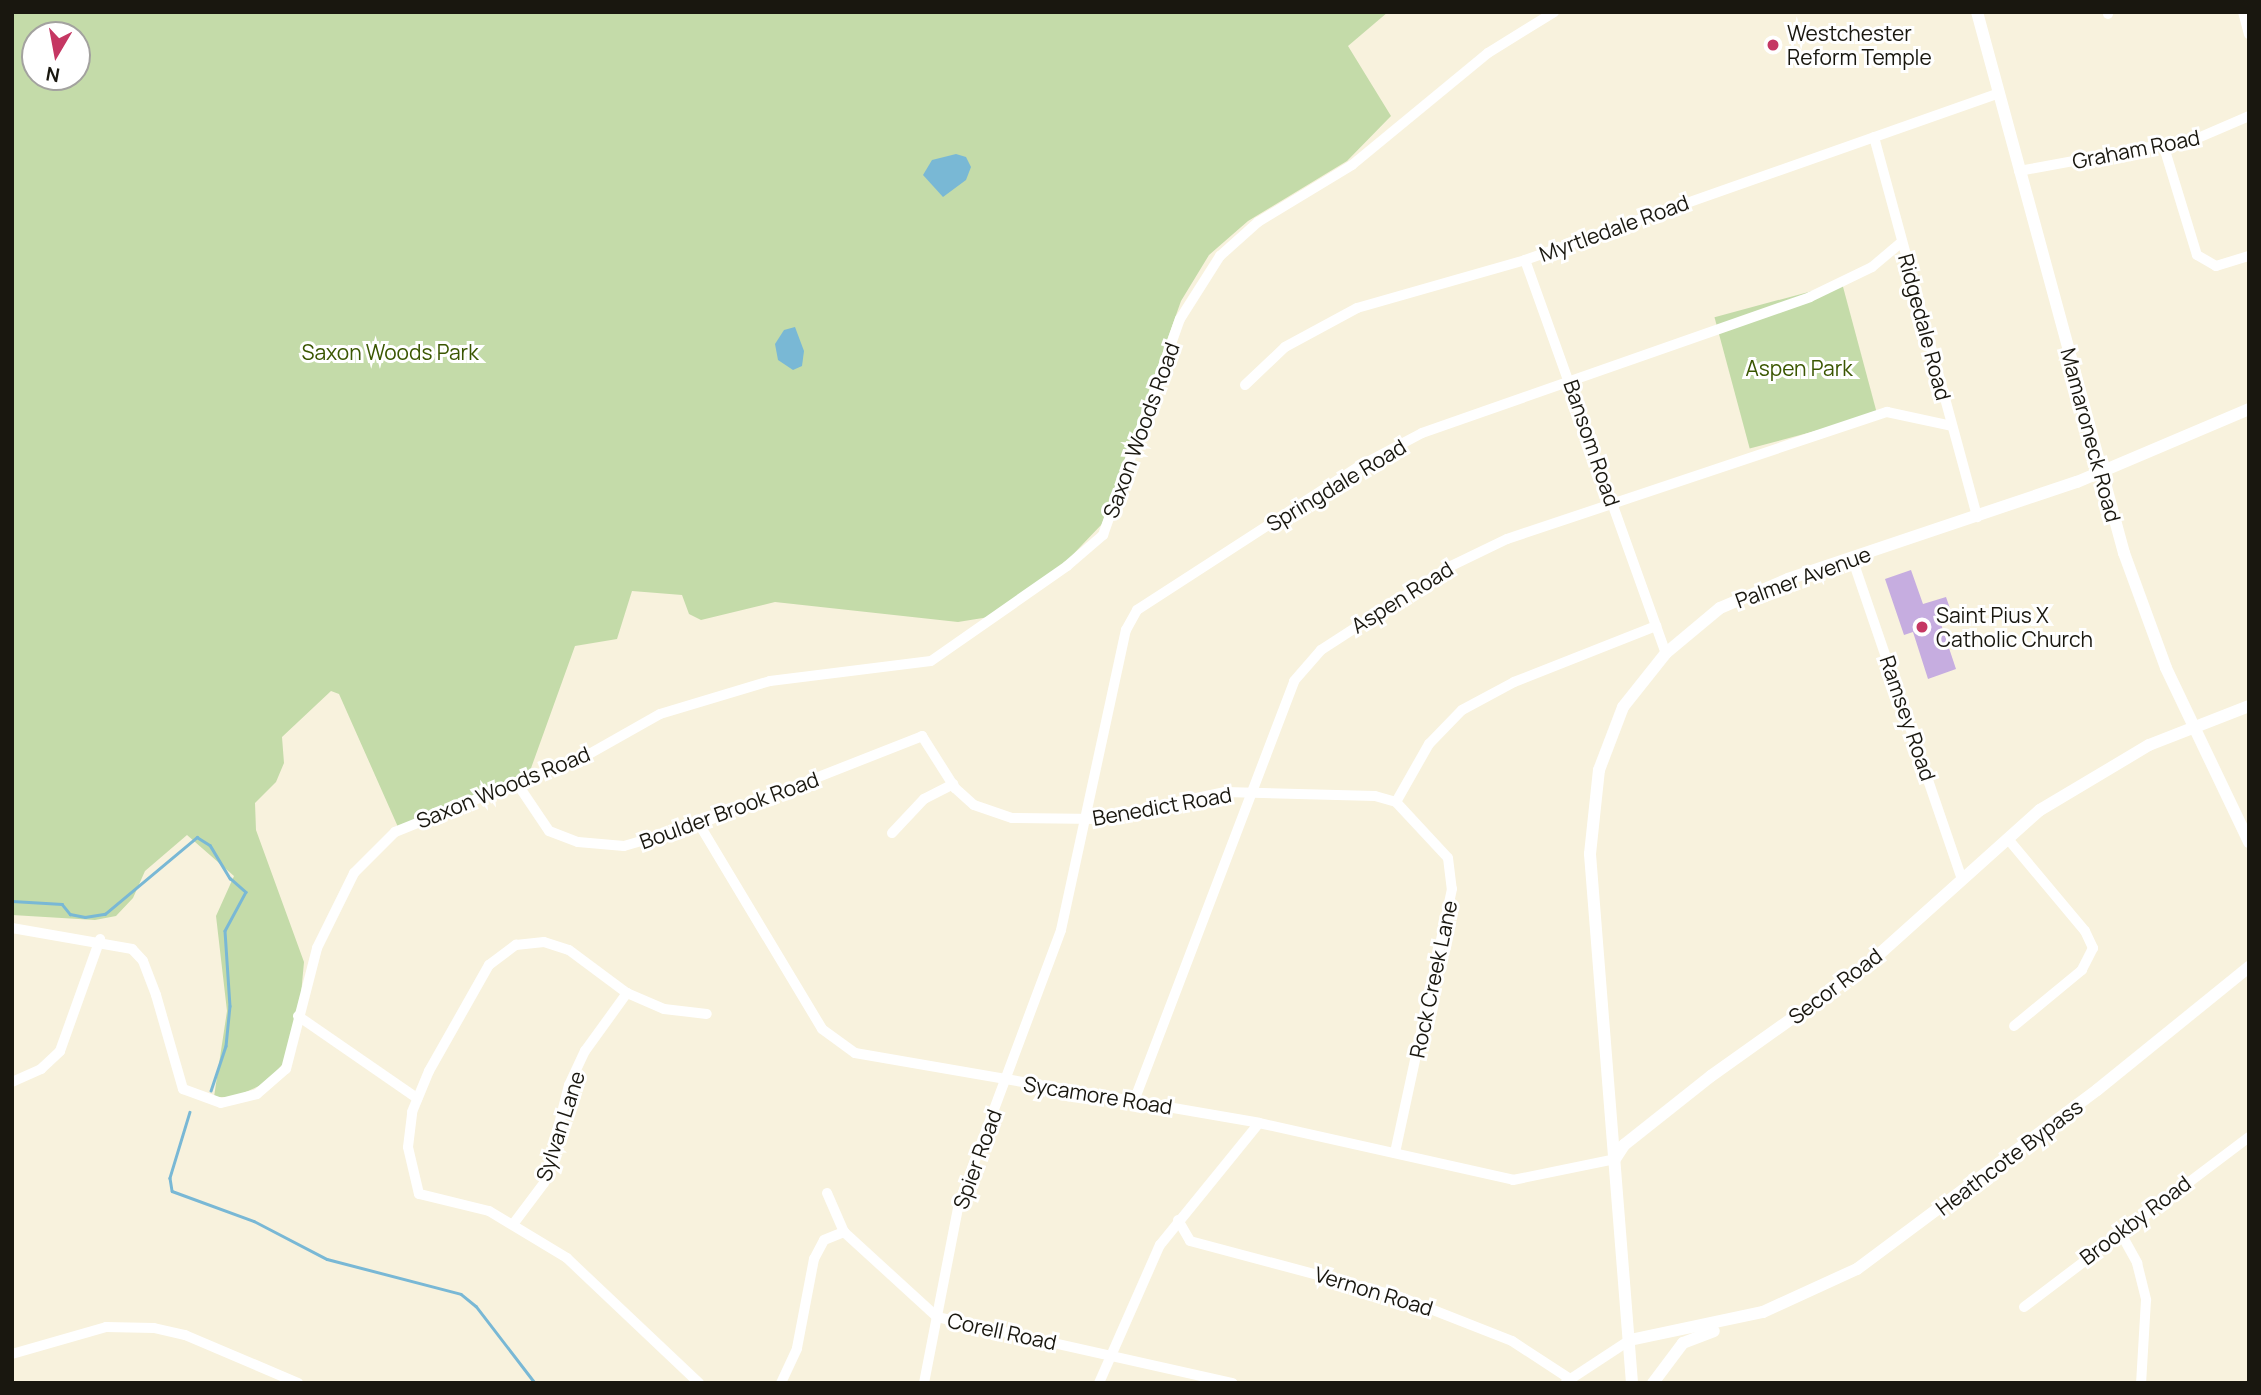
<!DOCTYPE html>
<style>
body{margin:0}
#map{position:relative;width:2261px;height:1395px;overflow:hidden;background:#f8f2dd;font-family:Manrope,sans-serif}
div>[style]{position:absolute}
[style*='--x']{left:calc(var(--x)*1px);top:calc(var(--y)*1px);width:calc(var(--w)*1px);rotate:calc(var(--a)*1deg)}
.green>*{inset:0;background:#c4dba9;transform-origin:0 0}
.water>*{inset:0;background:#79b8d5}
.stream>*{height:2.5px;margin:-1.25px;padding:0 1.25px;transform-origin:1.25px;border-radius:1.25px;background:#79b8d5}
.building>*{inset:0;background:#c6ade0}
.street>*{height:10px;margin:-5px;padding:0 5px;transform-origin:5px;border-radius:5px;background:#fff}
.secondary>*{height:12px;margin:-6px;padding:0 6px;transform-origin:6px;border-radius:6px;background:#fff}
.dots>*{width:19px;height:19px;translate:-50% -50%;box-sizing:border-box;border:4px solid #fff;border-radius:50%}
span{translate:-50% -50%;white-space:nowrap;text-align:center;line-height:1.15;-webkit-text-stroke:6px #fff;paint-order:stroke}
.poi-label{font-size:21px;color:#19170f}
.left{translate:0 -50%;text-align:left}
.street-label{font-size:21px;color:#19170f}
.park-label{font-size:21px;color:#3a5601}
.frame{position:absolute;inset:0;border:14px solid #19170f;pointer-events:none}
.north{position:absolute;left:21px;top:21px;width:70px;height:70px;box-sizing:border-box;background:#fff;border:2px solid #a3a29f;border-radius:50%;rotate:190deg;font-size:19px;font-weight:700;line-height:28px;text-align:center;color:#19170f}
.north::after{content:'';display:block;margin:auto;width:24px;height:32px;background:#c53763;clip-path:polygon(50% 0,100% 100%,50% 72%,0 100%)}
</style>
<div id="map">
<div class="green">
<i style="clip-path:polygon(evenodd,12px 12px,1388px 12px,1348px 46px,1391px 116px,1347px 161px,1248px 221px,1209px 255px,1181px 301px,1102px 524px,1062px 566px,989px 617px,958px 622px,775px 602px,701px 620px,689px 614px,682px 595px,632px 591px,617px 639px,575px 646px,530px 771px,398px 827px,339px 694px,331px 691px,282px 737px,284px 763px,276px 782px,255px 803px,256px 830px,304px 962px,296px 1049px,266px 1083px,234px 1097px,214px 1097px,227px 1011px,216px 916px,234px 876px,187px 835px,145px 871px,133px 898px,116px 916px,95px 920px,12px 915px,12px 12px,35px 35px,77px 35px,77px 77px,35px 77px,35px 35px)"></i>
<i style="left:1842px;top:283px;width:136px;height:132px;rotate:75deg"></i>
</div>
<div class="water">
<i style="clip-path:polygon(956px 154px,966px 157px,971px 167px,966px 180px,943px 197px,923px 175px,932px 160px)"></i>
<i style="clip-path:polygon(795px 327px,804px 351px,802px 366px,793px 370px,778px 360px,775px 344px,784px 330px)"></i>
</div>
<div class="stream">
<i style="--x:12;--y:901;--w:50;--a:3.4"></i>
<i style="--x:62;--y:904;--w:13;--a:51"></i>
<i style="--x:70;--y:914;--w:15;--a:11"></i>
<i style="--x:85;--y:917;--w:20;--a:-9"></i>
<i style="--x:105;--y:914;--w:120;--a:-39.9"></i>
<i style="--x:197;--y:837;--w:15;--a:32"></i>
<i style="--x:210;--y:845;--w:39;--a:59"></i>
<i style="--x:230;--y:878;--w:21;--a:41"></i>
<i style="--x:246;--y:892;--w:44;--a:118.3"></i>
<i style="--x:225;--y:931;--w:75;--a:86.2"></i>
<i style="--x:230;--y:1006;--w:40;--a:95.7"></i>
<i style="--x:226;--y:1046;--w:47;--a:108.4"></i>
<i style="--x:190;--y:1112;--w:69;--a:106.9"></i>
<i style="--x:170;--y:1178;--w:13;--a:81"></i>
<i style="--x:172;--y:1191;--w:87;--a:20.1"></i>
<i style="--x:254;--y:1221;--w:82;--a:27.5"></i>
<i style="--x:327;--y:1259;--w:138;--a:14.6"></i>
<i style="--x:461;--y:1294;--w:19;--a:39"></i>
<i style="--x:476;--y:1306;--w:97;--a:52.5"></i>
</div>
<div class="building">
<i style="clip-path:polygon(1911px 570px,1923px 604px,1946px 597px,1953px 617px,1940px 621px,1956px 669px,1928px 679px,1913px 632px,1904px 635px,1885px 579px)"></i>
</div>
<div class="street">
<i style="--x:2108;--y:12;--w:2;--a:90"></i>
<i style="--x:2243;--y:12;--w:23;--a:75"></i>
<i style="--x:1874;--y:137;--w:394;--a:74.8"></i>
<i style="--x:2163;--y:144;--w:116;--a:73"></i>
<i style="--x:2197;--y:255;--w:22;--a:30"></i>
<i style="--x:2216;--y:266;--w:34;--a:-17"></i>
<i style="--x:2019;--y:171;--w:182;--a:-10.4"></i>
<i style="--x:2198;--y:138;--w:56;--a:-23.3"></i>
<i style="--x:1525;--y:260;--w:418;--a:70.3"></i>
<i style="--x:1245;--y:385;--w:55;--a:-43.5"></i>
<i style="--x:1285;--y:347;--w:82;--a:-28.4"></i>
<i style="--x:1357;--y:308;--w:175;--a:-15.9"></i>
<i style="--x:1525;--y:260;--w:500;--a:-19.38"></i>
<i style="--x:1852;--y:558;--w:340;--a:71.1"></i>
<i style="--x:516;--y:782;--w:59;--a:56"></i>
<i style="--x:549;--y:831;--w:31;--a:21"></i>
<i style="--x:578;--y:842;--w:46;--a:5"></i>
<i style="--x:624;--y:846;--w:78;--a:-16.3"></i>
<i style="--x:699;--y:824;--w:240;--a:-21.5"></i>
<i style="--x:922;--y:736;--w:62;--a:57.6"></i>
<i style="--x:955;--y:788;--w:25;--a:42"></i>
<i style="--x:974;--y:805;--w:40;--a:18.9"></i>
<i style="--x:1012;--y:818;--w:86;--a:0.7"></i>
<i style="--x:1098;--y:819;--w:130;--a:-12"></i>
<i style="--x:1225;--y:792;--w:150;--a:1.5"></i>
<i style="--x:1375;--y:796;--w:22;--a:16"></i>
<i style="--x:1396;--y:802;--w:76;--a:47.1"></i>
<i style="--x:1448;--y:858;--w:31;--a:83"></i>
<i style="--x:1452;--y:889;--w:270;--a:102.2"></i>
<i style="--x:1396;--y:802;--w:67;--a:-60.4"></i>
<i style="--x:1429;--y:744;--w:47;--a:-45.9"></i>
<i style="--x:1462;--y:710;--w:59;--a:-28.3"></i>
<i style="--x:1514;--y:682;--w:153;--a:-21.5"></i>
<i style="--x:699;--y:824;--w:239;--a:59"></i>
<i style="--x:822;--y:1029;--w:41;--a:36"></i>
<i style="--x:855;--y:1053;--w:410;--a:9.8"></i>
<i style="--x:1259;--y:1123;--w:260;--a:12.6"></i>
<i style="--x:1513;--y:1180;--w:104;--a:-11.6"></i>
<i style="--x:892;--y:833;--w:47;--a:-46.7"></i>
<i style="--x:924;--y:799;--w:33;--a:-27"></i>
<i style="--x:2008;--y:839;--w:120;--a:50.1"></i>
<i style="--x:2085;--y:931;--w:19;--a:65"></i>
<i style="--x:2093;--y:948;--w:25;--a:117"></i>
<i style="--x:2082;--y:970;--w:88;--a:140.5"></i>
<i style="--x:12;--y:928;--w:122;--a:9.9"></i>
<i style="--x:132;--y:949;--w:16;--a:47"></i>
<i style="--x:143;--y:961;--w:36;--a:69"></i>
<i style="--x:156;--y:995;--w:98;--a:74"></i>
<i style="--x:183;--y:1089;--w:40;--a:20.2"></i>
<i style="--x:221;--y:1103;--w:37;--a:-14"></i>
<i style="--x:257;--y:1094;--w:38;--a:-41"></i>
<i style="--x:286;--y:1069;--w:125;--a:-75.6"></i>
<i style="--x:317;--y:948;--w:84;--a:-63.7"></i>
<i style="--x:354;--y:873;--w:58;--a:-45"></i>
<i style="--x:395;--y:832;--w:211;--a:-22"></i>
<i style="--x:591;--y:753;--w:79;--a:-29.5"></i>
<i style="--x:660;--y:714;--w:115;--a:-16.7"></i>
<i style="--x:770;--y:681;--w:162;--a:-7.1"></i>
<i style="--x:931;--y:661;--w:166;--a:-34.9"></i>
<i style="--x:1067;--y:566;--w:48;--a:-40.7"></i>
<i style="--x:1103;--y:535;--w:229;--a:-70.4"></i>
<i style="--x:1180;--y:319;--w:75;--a:-57.6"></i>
<i style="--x:1220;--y:256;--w:51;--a:-41.8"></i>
<i style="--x:1258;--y:222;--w:110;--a:-31.2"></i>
<i style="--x:1352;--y:165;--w:176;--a:-39.5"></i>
<i style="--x:1488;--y:53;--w:78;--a:-31.8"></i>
<i style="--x:298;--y:1016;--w:145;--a:34.6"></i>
<i style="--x:12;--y:1082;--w:32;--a:-24"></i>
<i style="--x:41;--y:1069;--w:26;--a:-43"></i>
<i style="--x:60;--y:1051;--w:119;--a:-70.3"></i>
<i style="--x:1134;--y:1101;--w:449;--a:-69.1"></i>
<i style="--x:1294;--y:681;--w:41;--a:-48.9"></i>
<i style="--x:1321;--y:650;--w:155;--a:-32.9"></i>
<i style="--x:1451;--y:566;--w:62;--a:-25.7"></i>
<i style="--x:1507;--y:539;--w:401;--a:-18.5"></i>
<i style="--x:1887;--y:412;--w:66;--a:12.2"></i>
<i style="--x:827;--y:1193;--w:43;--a:66.4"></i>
<i style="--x:844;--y:1232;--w:126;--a:42.4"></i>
<i style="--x:937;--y:1317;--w:303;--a:12.6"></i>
<i style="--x:1178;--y:1220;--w:24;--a:60"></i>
<i style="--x:1190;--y:1241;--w:217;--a:14.9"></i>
<i style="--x:1400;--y:1297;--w:120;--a:21.4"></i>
<i style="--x:1512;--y:1341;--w:69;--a:33.2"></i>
<i style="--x:514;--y:1223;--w:50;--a:-53.1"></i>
<i style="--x:544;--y:1183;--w:101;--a:-75.7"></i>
<i style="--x:569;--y:1085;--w:38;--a:-65"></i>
<i style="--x:585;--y:1051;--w:72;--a:-54.1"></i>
<i style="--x:2119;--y:1230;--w:38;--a:61"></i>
<i style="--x:2137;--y:1263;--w:38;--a:76"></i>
<i style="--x:2146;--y:1300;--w:83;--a:93.4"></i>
<i style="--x:2024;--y:1307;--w:282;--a:-37.1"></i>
<i style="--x:12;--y:1354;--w:98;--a:-16"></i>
<i style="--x:106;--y:1327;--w:48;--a:1.2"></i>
<i style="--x:154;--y:1328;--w:32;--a:13"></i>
<i style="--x:185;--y:1335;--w:123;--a:23"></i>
<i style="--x:1566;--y:1382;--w:77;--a:-33.3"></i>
<i style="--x:699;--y:1383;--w:182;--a:-136.6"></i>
<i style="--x:567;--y:1258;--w:91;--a:-148.9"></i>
<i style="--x:489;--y:1211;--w:72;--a:-166.3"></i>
<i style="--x:419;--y:1194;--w:48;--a:-103.2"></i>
<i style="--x:408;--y:1147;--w:35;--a:-83"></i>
<i style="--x:412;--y:1112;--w:44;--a:-67.5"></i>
<i style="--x:429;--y:1071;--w:122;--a:-60.5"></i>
<i style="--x:489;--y:965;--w:34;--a:-37"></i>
<i style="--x:516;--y:945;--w:28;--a:-6"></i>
<i style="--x:544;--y:942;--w:26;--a:18"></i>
<i style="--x:569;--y:950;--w:72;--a:36.6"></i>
<i style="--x:627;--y:993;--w:40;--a:23.4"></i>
<i style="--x:664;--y:1009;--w:43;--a:6.6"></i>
<i style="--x:781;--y:1383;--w:38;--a:-65"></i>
<i style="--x:797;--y:1348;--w:91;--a:-79.2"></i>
<i style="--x:814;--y:1259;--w:21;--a:-62"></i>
<i style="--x:824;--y:1240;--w:22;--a:-22"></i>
<i style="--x:924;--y:1383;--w:183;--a:-79"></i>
<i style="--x:959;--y:1203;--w:291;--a:-69.5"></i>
<i style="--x:1061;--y:930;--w:307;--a:-77.8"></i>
<i style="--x:1126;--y:630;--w:23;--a:-61"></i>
<i style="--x:1137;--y:610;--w:265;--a:-32.9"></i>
<i style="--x:1360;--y:466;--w:70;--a:-28"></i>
<i style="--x:1422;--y:433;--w:411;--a:-19.3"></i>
<i style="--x:1810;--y:297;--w:69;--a:-25.8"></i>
<i style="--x:1872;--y:267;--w:39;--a:-40"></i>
<i style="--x:1099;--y:1383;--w:151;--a:-66.2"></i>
<i style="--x:1160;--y:1245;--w:157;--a:-50.9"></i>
</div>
<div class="secondary">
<i style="--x:1977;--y:12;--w:561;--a:74.8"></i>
<i style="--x:2124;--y:553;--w:122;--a:69.9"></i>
<i style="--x:2166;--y:668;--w:193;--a:64.5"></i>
<i style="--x:1615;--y:1159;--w:17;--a:-57"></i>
<i style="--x:1624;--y:1145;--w:111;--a:-38.4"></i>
<i style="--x:1711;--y:1076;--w:190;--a:-35.4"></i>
<i style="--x:1866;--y:966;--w:234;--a:-41.9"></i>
<i style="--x:2040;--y:810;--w:127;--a:-30.8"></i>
<i style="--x:2149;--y:745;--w:107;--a:-21.3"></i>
<i style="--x:1630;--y:1340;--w:136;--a:-11.9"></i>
<i style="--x:1763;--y:1312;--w:103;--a:-24.6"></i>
<i style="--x:1857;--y:1269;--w:299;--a:-36.7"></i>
<i style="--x:2097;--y:1090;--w:196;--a:-39"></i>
<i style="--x:1632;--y:1383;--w:531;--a:-94.54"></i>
<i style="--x:1590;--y:854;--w:84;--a:-83.9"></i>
<i style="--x:1599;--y:770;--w:67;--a:-69.1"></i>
<i style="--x:1623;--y:707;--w:69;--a:-51.5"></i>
<i style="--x:1666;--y:653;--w:70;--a:-39.8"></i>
<i style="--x:1720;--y:608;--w:74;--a:-23.1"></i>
<i style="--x:1788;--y:579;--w:305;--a:-18.6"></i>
<i style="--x:2077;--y:482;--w:187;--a:-23"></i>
<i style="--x:1653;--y:1383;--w:50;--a:-53.1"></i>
<i style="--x:1683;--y:1343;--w:33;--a:-21"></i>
</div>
<div class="dots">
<i style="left:1773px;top:45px;background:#c53763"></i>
<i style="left:1922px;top:627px;background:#c53763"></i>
</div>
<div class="poi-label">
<span class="left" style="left:1787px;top:45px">Westchester<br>Reform Temple</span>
<span class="left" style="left:1936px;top:627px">Saint Pius X<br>Catholic Church</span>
</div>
<div class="street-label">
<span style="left:2136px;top:149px;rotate:-11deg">Graham Road</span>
<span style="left:1614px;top:228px;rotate:-20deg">Myrtledale Road</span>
<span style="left:1925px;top:327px;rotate:75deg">Ridgedale Road</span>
<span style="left:1141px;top:430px;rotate:-70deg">Saxon Woods Road</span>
<span style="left:2091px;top:435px;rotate:75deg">Mamaroneck Road</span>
<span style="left:1592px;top:443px;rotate:71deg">Bansom Road</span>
<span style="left:1336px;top:485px;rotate:-31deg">Springdale Road</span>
<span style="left:1803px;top:577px;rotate:-20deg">Palmer Avenue</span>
<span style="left:1402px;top:597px;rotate:-32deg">Aspen Road</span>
<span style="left:1908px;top:718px;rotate:71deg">Ramsey Road</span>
<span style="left:503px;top:787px;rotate:-22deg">Saxon Woods Road</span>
<span style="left:1162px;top:806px;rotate:-10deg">Benedict Road</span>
<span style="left:729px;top:810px;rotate:-20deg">Boulder Brook Road</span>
<span style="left:1433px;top:979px;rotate:-78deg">Rock Creek Lane</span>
<span style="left:1835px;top:986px;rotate:-37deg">Secor Road</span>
<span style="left:1098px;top:1095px;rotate:9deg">Sycamore Road</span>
<span style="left:560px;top:1126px;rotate:-72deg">Sylvan Lane</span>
<span style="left:2009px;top:1157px;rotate:-37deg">Heathcote Bypass</span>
<span style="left:977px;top:1159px;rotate:-70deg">Spier Road</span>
<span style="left:2135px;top:1220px;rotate:-37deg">Brookby Road</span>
<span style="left:1374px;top:1291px;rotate:17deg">Vernon Road</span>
<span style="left:1002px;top:1331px;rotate:12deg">Corell Road</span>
</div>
<div class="park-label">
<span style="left:390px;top:352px">Saxon Woods Park</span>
<span style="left:1799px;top:368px">Aspen Park</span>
</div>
<div class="frame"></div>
<div class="north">N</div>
</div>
